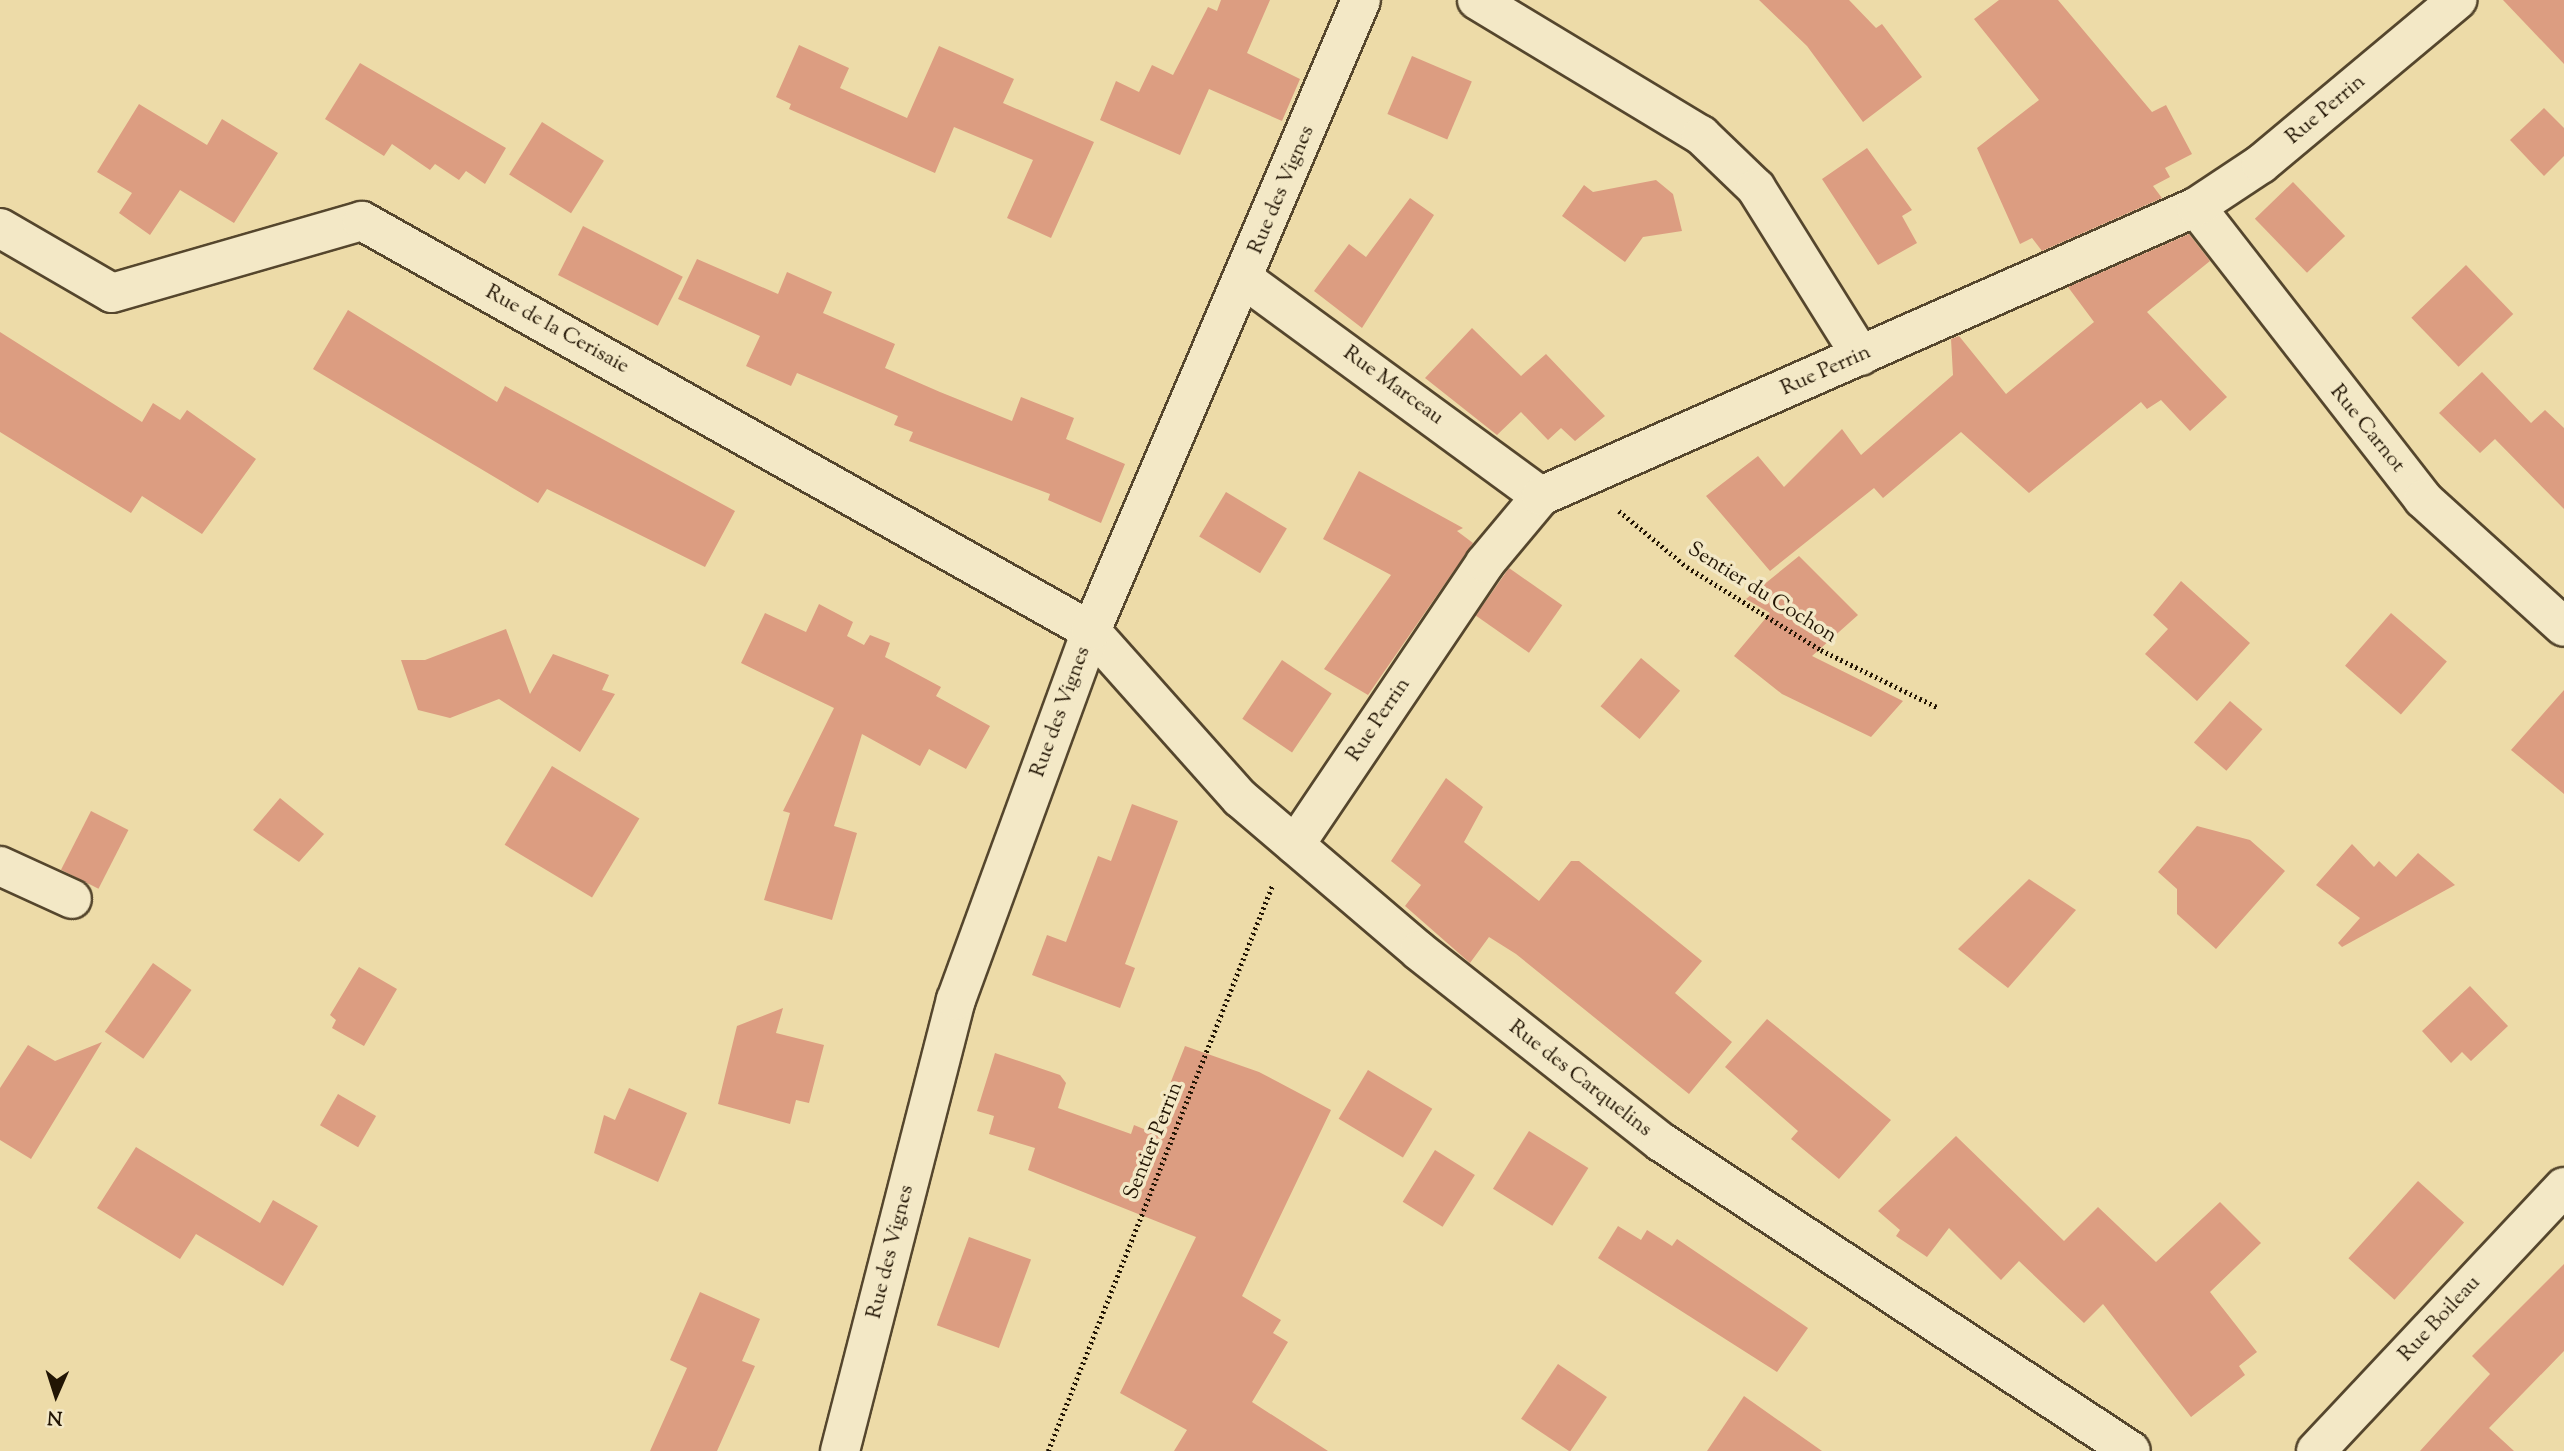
<!DOCTYPE html>
<style>
body{margin:0}
#map{position:relative;width:2564px;height:1451px;overflow:hidden;background:#eddba8;font-family:"Sorts Mill Goudy",serif}
div>[style]{position:absolute}
[style*='--x']{left:calc(var(--x)*1px);top:calc(var(--y)*1px);width:calc(var(--w)*1px);rotate:calc(var(--a)*1deg)}
.building>*{inset:0;background:#dc9d81;transform-origin:0 0}
.path>*{height:4.5px;margin-top:-2.25px;transform-origin:0;background:repeating-linear-gradient(90deg,#221504 0 2px,transparent 0 5.5px)}
.roads{filter:drop-shadow(2px 0 #55462d) drop-shadow(-2px 0 #55462d) drop-shadow(0 2px #55462d) drop-shadow(0 -2px #55462d)}
.street>*{height:38px;margin:-19px;padding:0 19px;transform-origin:19px;border-radius:19px;background:#f3e8c6}
.secondary>*{height:38px;margin:-19px;padding:0 19px;transform-origin:19px;border-radius:19px;background:#f3e8c6}
span{translate:-50% -50%;white-space:nowrap;text-align:center;line-height:1.15;-webkit-text-stroke:7px #f3e8c6;paint-order:stroke}
.street-label{font-size:21px;color:#221504}
.north{position:absolute;left:21px;top:1360px;width:70px;height:70px;-webkit-text-stroke:5px #f3e8c6;paint-order:stroke;rotate:183deg;font-size:19px;font-weight:700;line-height:28px;text-align:center;color:#221504}
.north::after{content:'';display:block;margin:auto;width:24px;height:32px;background:#221504;clip-path:polygon(50% 0,100% 100%,50% 72%,0 100%)}
</style>
<div id="map">
<div class="building">
<i style="clip-path:polygon(1221px 0,1270px 0,1247px 53px,1300px 79px,1282px 121px,1209px 89px,1180px 155px,1100px 120px,1116px 81px,1139px 92px,1152px 65px,1173px 75px,1208px 7px,1217px 11px)"></i>
<i style="clip-path:polygon(1759px 0,1849px 0,1876px 28px,1882px 24px,1922px 77px,1863px 122px,1807px 46px)"></i>
<i style="clip-path:polygon(1999px 0,2058px 0,2152px 112px,2166px 105px,2192px 154px,2165px 168px,2170px 177px,2153px 186px,2162px 198px,2042px 251px,2032px 238px,2020px 244px,1977px 148px,2039px 100px,1974px 19px)"></i>
<i style="clip-path:polygon(2503px 0,2564px 0,2564px 64px)"></i>
<i style="clip-path:polygon(799px 45px,849px 68px,840px 88px,907px 118px,939px 46px,1014px 79px,1003px 103px,1094px 142px,1051px 238px,1007px 218px,1033px 160px,954px 127px,935px 173px,789px 109px,791px 104px,776px 97px)"></i>
<i style="left:1412px;top:56px;width:65px;height:63px;rotate:23deg"></i>
<i style="clip-path:polygon(360px 63px,506px 148px,485px 184px,466px 171px,459px 180px,435px 164px,430px 170px,392px 144px,384px 156px,325px 119px)"></i>
<i style="clip-path:polygon(139px 104px,207px 145px,222px 119px,278px 153px,234px 223px,180px 190px,150px 235px,119px 213px,132px 193px,97px 172px)"></i>
<i style="clip-path:polygon(2544px 108px,2564px 128px,2564px 156px,2544px 176px,2510px 140px)"></i>
<i style="left:542px;top:122px;width:73px;height:62px;rotate:32deg"></i>
<i style="clip-path:polygon(1867px 148px,1912px 210px,1902px 216px,1917px 243px,1878px 265px,1822px 179px)"></i>
<i style="clip-path:polygon(1656px 180px,1673px 194px,1682px 231px,1643px 237px,1625px 262px,1562px 216px,1584px 185px,1593px 192px)"></i>
<i style="left:2293px;top:182px;width:75px;height:53px;rotate:46deg"></i>
<i style="clip-path:polygon(1410px 198px,1434px 215px,1362px 328px,1314px 291px,1349px 244px,1366px 257px)"></i>
<i style="left:583px;top:226px;width:112px;height:55px;rotate:27deg"></i>
<i style="clip-path:polygon(2189px 234px,2210px 261px,2147px 312px,2227px 397px,2190px 431px,2161px 400px,2147px 409px,2141px 402px,2029px 493px,1961px 432px,1883px 498px,1874px 488px,1770px 571px,1706px 496px,1758px 456px,1784px 487px,1842px 429px,1861px 455px,1953px 375px,1951px 339px,1959px 336px,2006px 394px,2094px 322px,2068px 287px)"></i>
<i style="clip-path:polygon(697px 259px,778px 294px,787px 272px,832px 292px,823px 313px,895px 344px,885px 368px,940px 392px,1012px 421px,1021px 397px,1074px 418px,1066px 439px,1125px 464px,1101px 523px,1048px 500px,1050px 494px,909px 441px,913px 432px,894px 425px,898px 416px,797px 373px,791px 386px,746px 366px,760px 336px,678px 299px)"></i>
<i style="left:2466px;top:265px;width:68px;height:76px;rotate:46deg"></i>
<i style="clip-path:polygon(348px 310px,497px 402px,505px 386px,735px 511px,705px 567px,547px 489px,538px 503px,313px 369px)"></i>
<i style="clip-path:polygon(1472px 328px,1521px 376px,1546px 354px,1605px 416px,1575px 441px,1561px 428px,1548px 440px,1521px 412px,1497px 435px,1425px 378px)"></i>
<i style="clip-path:polygon(0 332px,142px 422px,153px 403px,180px 420px,187px 410px,256px 459px,202px 534px,142px 496px,131px 513px,0 432px)"></i>
<i style="clip-path:polygon(2482px 372px,2531px 423px,2545px 410px,2564px 428px,2564px 509px,2495px 439px,2480px 453px,2439px 413px)"></i>
<i style="clip-path:polygon(1359px 471px,1463px 528px,1457px 531px,1473px 543px,1368px 695px,1324px 669px,1391px 575px,1323px 539px)"></i>
<i style="left:1226px;top:492px;width:71px;height:52px;rotate:31deg"></i>
<i style="clip-path:polygon(1799px 556px,1858px 615px,1812px 656px,1903px 701px,1871px 737px,1782px 694px,1734px 656px,1770px 613px,1746px 599px)"></i>
<i style="left:1509px;top:568px;width:65px;height:58px;rotate:35deg"></i>
<i style="clip-path:polygon(2181px 581px,2250px 643px,2197px 701px,2145px 654px,2168px 629px,2153px 615px)"></i>
<i style="clip-path:polygon(819px 604px,853px 622px,847px 636px,864px 645px,870px 635px,890px 643px,885px 657px,941px 687px,936px 696px,990px 726px,966px 769px,929px 749px,920px 766px,862px 734px,834px 826px,857px 833px,832px 920px,764px 900px,790px 813px,783px 811px,834px 708px,741px 663px,765px 613px,806px 632px)"></i>
<i style="left:2391px;top:613px;width:74px;height:70px;rotate:41deg"></i>
<i style="clip-path:polygon(506px 629px,530px 694px,553px 654px,609px 675px,602px 690px,615px 694px,580px 752px,499px 699px,450px 718px,418px 710px,401px 660px,425px 660px)"></i>
<i style="left:1641px;top:658px;width:51px;height:63px;rotate:40deg"></i>
<i style="left:1282px;top:660px;width:60px;height:71px;rotate:34deg"></i>
<i style="clip-path:polygon(2564px 690px,2564px 794px,2511px 750px)"></i>
<i style="left:2230px;top:701px;width:43px;height:55px;rotate:41deg"></i>
<i style="left:552px;top:766px;width:102px;height:92px;rotate:31deg"></i>
<i style="clip-path:polygon(1446px 778px,1483px 807px,1464px 842px,1539px 901px,1571px 861px,1579px 861px,1702px 961px,1675px 993px,1732px 1042px,1689px 1094px,1516px 954px,1489px 937px,1470px 963px,1405px 906px,1421px 885px,1391px 861px)"></i>
<i style="clip-path:polygon(280px 798px,324px 834px,299px 862px,253px 830px)"></i>
<i style="clip-path:polygon(1132px 804px,1178px 821px,1125px 964px,1135px 968px,1120px 1008px,1032px 975px,1047px 935px,1066px 942px,1098px 856px,1111px 861px)"></i>
<i style="left:91px;top:811px;width:42px;height:66px;rotate:27deg"></i>
<i style="clip-path:polygon(2197px 826px,2250px 840px,2285px 871px,2216px 949px,2177px 914px,2177px 889px,2158px 872px)"></i>
<i style="clip-path:polygon(2352px 844px,2374px 867px,2379px 861px,2396px 877px,2418px 853px,2455px 885px,2342px 947px,2338px 943px,2360px 918px,2316px 885px)"></i>
<i style="clip-path:polygon(2029px 879px,2076px 910px,2008px 988px,1958px 949px)"></i>
<i style="left:153px;top:963px;width:47px;height:84px;rotate:35deg"></i>
<i style="clip-path:polygon(359px 967px,397px 989px,364px 1046px,332px 1028px,336px 1020px,330px 1015px)"></i>
<i style="clip-path:polygon(2470px 986px,2508px 1026px,2471px 1061px,2462px 1052px,2451px 1063px,2422px 1031px)"></i>
<i style="clip-path:polygon(783px 1008px,776px 1033px,824px 1045px,809px 1103px,796px 1100px,790px 1124px,718px 1104px,737px 1026px)"></i>
<i style="clip-path:polygon(1767px 1019px,1891px 1120px,1839px 1179px,1791px 1139px,1798px 1131px,1725px 1067px)"></i>
<i style="clip-path:polygon(102px 1042px,31px 1159px,0 1140px,0 1088px,28px 1045px,55px 1061px)"></i>
<i style="clip-path:polygon(1185px 1046px,1259px 1072px,1331px 1110px,1242px 1296px,1281px 1320px,1273px 1333px,1288px 1342px,1252px 1402px,1328px 1451px,1174px 1451px,1187px 1430px,1120px 1393px,1196px 1237px,1028px 1170px,1035px 1148px,989px 1134px,994px 1116px,977px 1111px,995px 1053px,1060px 1075px,1066px 1083px,1058px 1108px,1131px 1134px,1134px 1125px,1151px 1132px)"></i>
<i style="left:1368px;top:1070px;width:75px;height:57px;rotate:31deg"></i>
<i style="clip-path:polygon(629px 1088px,687px 1113px,658px 1182px,594px 1153px,604px 1115px,615px 1120px)"></i>
<i style="left:338px;top:1094px;width:44px;height:36px;rotate:30deg"></i>
<i style="left:1529px;top:1131px;width:70px;height:68px;rotate:32deg"></i>
<i style="clip-path:polygon(1956px 1136px,2064px 1241px,2098px 1207px,2156px 1262px,2220px 1202px,2261px 1243px,2210px 1292px,2257px 1352px,2239px 1366px,2245px 1375px,2191px 1417px,2103px 1304px,2084px 1323px,2019px 1261px,2001px 1280px,1949px 1228px,1927px 1257px,1896px 1236px,1900px 1230px,1878px 1211px)"></i>
<i style="clip-path:polygon(136px 1147px,260px 1223px,273px 1200px,318px 1226px,283px 1286px,196px 1234px,180px 1259px,97px 1208px)"></i>
<i style="left:1435px;top:1150px;width:47px;height:61px;rotate:32deg"></i>
<i style="left:2418px;top:1181px;width:62px;height:104px;rotate:42deg"></i>
<i style="clip-path:polygon(1618px 1226px,1641px 1240px,1647px 1230px,1672px 1246px,1677px 1239px,1808px 1328px,1777px 1372px,1598px 1258px)"></i>
<i style="left:969px;top:1237px;width:66px;height:94px;rotate:20deg"></i>
<i style="clip-path:polygon(2564px 1264px,2564px 1351px,2489px 1428px,2514px 1451px,2420px 1451px,2490px 1374px,2472px 1356px)"></i>
<i style="clip-path:polygon(700px 1292px,760px 1319px,742px 1361px,755px 1366px,717px 1451px,650px 1451px,687px 1368px,670px 1360px)"></i>
<i style="left:1558px;top:1364px;width:59px;height:66px;rotate:34deg"></i>
<i style="clip-path:polygon(1744px 1396px,1822px 1451px,1707px 1451px)"></i>
</div>
<div class="path">
<i style="--x:1619;--y:511;--w:88;--a:39.5"></i>
<i style="--x:1687;--y:567;--w:158;--a:31.8"></i>
<i style="--x:1821;--y:650;--w:131;--a:26.2"></i>
<i style="--x:1048;--y:1451;--w:608;--a:-68.37"></i>
</div>
<div class="roads">
<div class="street">
<i style="--x:1477;--y:0;--w:262;--a:31.1"></i>
<i style="--x:1701;--y:135;--w:76;--a:43.9"></i>
<i style="--x:1756;--y:188;--w:198;--a:58"></i>
<i style="--x:2196;--y:207;--w:370;--a:52.1"></i>
<i style="--x:2423;--y:499;--w:190;--a:42.2"></i>
<i style="--x:0;--y:228;--w:129;--a:30.1"></i>
<i style="--x:112;--y:293;--w:260;--a:-16.1"></i>
<i style="--x:362;--y:221;--w:836;--a:29.35"></i>
<i style="--x:1091;--y:631;--w:224;--a:48.3"></i>
<i style="--x:1240;--y:798;--w:235;--a:40.5"></i>
<i style="--x:1419;--y:951;--w:308;--a:38.3"></i>
<i style="--x:1661;--y:1142;--w:562;--a:33.32"></i>
<i style="--x:1244;--y:279;--w:368;--a:36.2"></i>
<i style="--x:1295;--y:845;--w:340;--a:-56"></i>
<i style="--x:1485;--y:563;--w:87;--a:-50.1"></i>
<i style="--x:1541;--y:496;--w:716;--a:-23.81"></i>
<i style="--x:2196;--y:207;--w:78;--a:-33.5"></i>
<i style="--x:2261;--y:164;--w:256;--a:-39.9"></i>
<i style="--x:0;--y:866;--w:79;--a:24.6"></i>
<i style="--x:2316;--y:1451;--w:362;--a:-46.8"></i>
</div>
<div class="secondary">
<i style="--x:840;--y:1451;--w:466;--a:-75.6"></i>
<i style="--x:956;--y:1000;--w:393;--a:-69.9"></i>
<i style="--x:1091;--y:631;--w:686;--a:-66.83"></i>
</div>
</div>
<div class="street-label">
<span style="left:2326px;top:110px;rotate:-40deg">Rue Perrin</span>
<span style="left:1282px;top:190px;rotate:-67deg">Rue des Vignes</span>
<span style="left:557px;top:330px;rotate:29deg">Rue de la Cerisaie</span>
<span style="left:1826px;top:371px;rotate:-24deg">Rue Perrin</span>
<span style="left:1393px;top:386px;rotate:36deg">Rue Marceau</span>
<span style="left:2367px;top:429px;rotate:51deg">Rue Carnot</span>
<span style="left:1762px;top:593px;rotate:32deg">Sentier du Cochon</span>
<span style="left:1061px;top:712px;rotate:-70deg">Rue des Vignes</span>
<span style="left:1379px;top:720px;rotate:-56deg">Rue Perrin</span>
<span style="left:1580px;top:1079px;rotate:38deg">Rue des Carquelins</span>
<span style="left:1154px;top:1141px;rotate:-68deg">Sentier Perrin</span>
<span style="left:891px;top:1252px;rotate:-76deg">Rue des Vignes</span>
<span style="left:2440px;top:1319px;rotate:-47deg">Rue Boileau</span>
</div>
<div class="north">N</div>
</div>
